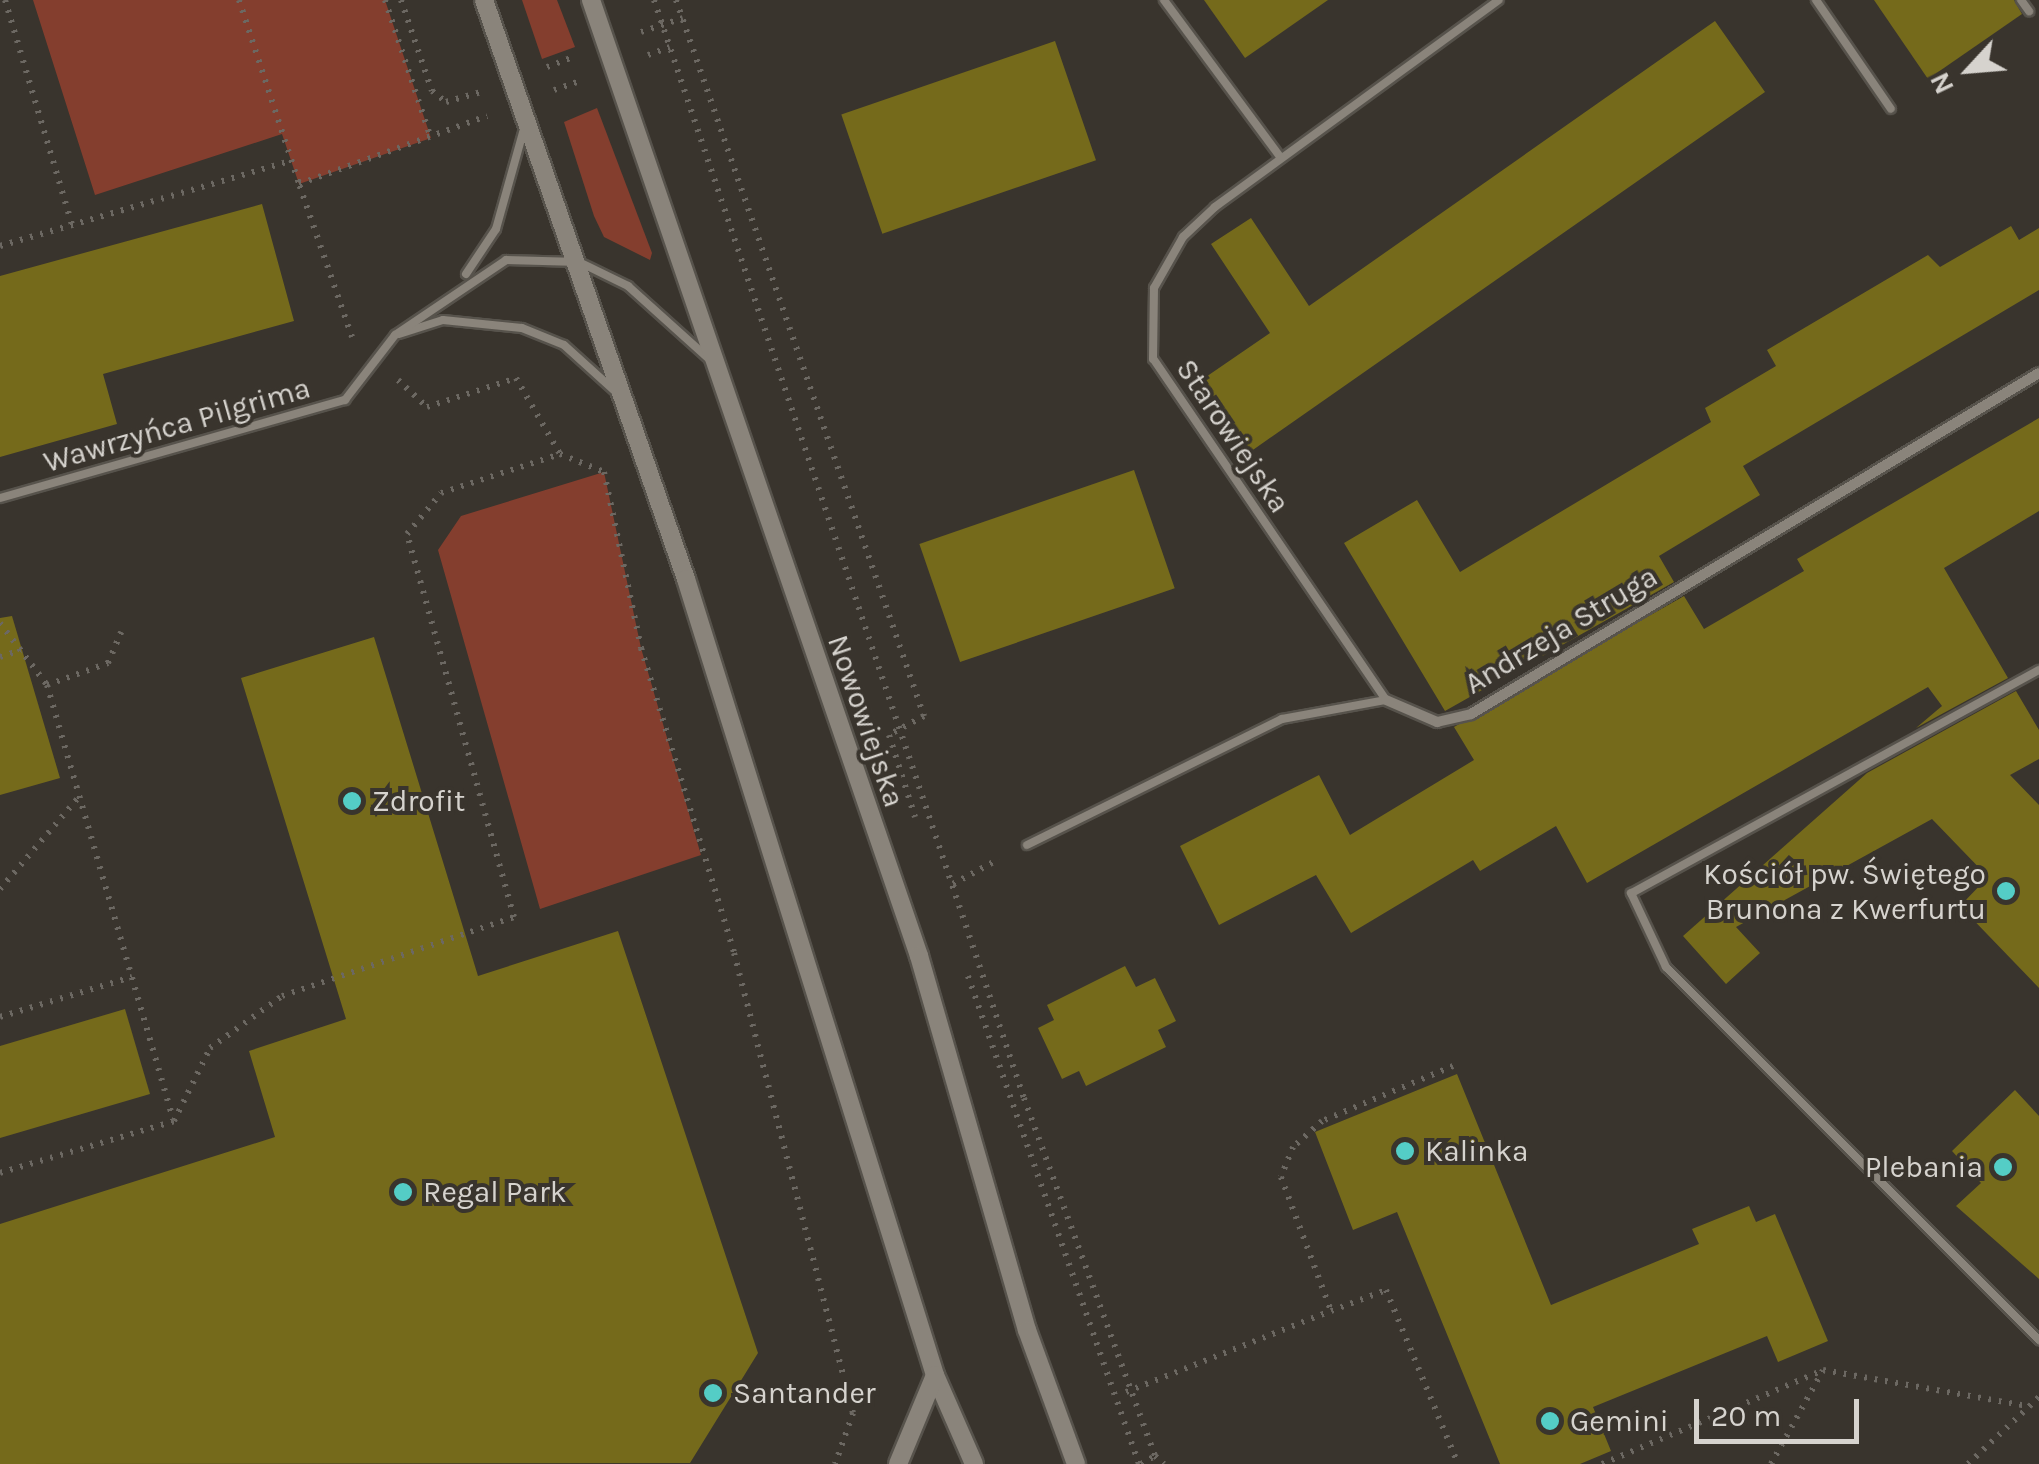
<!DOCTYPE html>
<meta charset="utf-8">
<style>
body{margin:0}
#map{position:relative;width:2039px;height:1464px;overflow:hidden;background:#39342d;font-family:Karla,sans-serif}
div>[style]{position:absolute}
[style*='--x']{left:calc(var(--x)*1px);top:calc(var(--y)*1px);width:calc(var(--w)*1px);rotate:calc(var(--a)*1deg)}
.green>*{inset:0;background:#843e2e}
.building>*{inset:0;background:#756a1b;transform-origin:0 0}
.path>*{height:6px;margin-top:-3px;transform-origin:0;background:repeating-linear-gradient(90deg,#6c6862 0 2.5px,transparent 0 10.5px)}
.roads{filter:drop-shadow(2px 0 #57534c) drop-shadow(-2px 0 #57534c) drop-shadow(0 2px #57534c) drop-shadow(0 -2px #57534c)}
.service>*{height:8px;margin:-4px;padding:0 4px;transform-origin:4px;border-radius:4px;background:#8a847b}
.minor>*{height:10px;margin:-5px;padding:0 5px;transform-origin:5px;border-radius:5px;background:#8a847b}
.tertiary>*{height:18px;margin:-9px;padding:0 9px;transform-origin:9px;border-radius:9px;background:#8a847b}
.dots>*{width:28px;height:28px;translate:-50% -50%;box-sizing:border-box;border:5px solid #39342d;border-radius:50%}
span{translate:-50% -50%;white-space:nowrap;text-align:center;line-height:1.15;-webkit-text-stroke:8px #39342d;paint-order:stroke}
.street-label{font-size:30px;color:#d6d3ce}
.poi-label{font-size:30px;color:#d6d3ce}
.left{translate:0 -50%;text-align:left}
.right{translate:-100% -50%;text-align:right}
.north{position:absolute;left:1919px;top:20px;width:100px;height:100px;-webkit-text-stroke:8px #39342d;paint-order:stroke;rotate:244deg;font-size:28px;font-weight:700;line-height:40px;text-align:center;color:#d6d3ce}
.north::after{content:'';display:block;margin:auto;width:35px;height:45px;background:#d6d3ce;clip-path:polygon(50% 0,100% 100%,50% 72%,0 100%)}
.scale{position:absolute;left:1694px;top:1399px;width:165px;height:45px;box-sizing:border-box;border:5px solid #d6d3ce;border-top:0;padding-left:12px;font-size:30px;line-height:35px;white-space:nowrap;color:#d6d3ce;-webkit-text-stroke:8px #39342d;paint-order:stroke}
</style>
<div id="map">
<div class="green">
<i style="clip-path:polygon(33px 0,385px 0,431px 138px,299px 184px,282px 134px,95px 195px)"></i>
<i style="clip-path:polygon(522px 0,557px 0,575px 47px,542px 59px)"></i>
<i style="clip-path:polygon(597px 108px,652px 253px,650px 260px,604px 237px,594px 216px,564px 122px)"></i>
<i style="clip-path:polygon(604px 472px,641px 648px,701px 855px,540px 909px,438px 550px,461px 516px)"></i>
</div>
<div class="building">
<i style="clip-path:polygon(1204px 0,1328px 0,1245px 58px)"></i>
<i style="clip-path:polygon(1874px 0,2014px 0,2022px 14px,1928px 79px)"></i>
<i style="clip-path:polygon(1715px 21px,1765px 92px,1250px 452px,1200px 381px,1270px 333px,1211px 244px,1251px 218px,1309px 306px)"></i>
<i style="left:1055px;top:41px;width:126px;height:226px;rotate:71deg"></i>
<i style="clip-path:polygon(262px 204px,294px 321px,103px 374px,117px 424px,0 457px,0 276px)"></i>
<i style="clip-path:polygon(2011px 226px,2019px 240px,2039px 228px,2039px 290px,1743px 466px,1760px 495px,1659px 556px,1674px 582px,1445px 711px,1344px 543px,1417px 500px,1460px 572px,1711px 422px,1705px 408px,1776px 366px,1767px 350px,1928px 255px,1940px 267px)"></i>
<i style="clip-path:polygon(2039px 418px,2039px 511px,1944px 568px,2008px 678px,1916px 728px,1942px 706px,1928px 687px,1587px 883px,1556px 826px,1480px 871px,1473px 860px,1351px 933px,1316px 875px,1219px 925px,1180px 846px,1319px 775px,1350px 835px,1474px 760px,1454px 727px,1684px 596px,1704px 629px,1804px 571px,1797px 559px)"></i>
<i style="left:1134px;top:470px;width:125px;height:227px;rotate:71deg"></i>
<i style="clip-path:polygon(12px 616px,60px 778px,0 795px,0 618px)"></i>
<i style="clip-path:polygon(374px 637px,478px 976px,618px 931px,758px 1353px,690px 1463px,0 1464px,0 1224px,275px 1137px,249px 1051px,346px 1019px,241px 678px)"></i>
<i style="clip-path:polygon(2016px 691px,2039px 730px,2039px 759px,2010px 775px,2039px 805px,2039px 988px,1960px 906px,1988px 877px,1932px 819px,1736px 927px,1760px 953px,1726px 984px,1683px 936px,1867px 773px)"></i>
<i style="clip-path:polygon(1125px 966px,1136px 987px,1155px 978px,1176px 1021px,1158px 1030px,1166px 1047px,1086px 1086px,1079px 1071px,1062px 1079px,1038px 1028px,1054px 1020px,1047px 1005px)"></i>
<i style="clip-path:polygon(125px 1009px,150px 1094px,0 1138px,0 1046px)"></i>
<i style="clip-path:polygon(1457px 1074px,1551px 1305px,1699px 1244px,1692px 1229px,1749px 1206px,1756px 1222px,1775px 1214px,1828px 1341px,1778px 1362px,1767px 1336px,1593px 1407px,1611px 1451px,1580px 1464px,1500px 1464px,1397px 1212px,1353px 1230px,1315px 1132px)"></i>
<i style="clip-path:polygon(2015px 1090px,2039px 1116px,2039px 1279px,1956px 1206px,1981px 1183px,1952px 1151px)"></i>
</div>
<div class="path">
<i style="--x:5;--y:0;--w:235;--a:73.4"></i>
<i style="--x:239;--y:0;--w:194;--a:71.9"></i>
<i style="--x:385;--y:0;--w:145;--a:71.6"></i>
<i style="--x:401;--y:0;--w:96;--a:71.2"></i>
<i style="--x:432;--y:91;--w:18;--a:38"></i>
<i style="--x:446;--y:102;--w:35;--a:-16"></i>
<i style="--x:654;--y:0;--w:1159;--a:71.38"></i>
<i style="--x:1024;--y:1098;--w:381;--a:69.9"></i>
<i style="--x:676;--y:0;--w:758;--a:70.9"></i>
<i style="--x:924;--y:716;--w:40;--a:152"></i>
<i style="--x:889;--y:735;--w:86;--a:72.4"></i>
<i style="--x:641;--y:32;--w:44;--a:-18.4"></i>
<i style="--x:648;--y:55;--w:23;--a:-20"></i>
<i style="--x:547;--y:67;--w:28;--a:-21"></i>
<i style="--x:554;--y:90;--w:28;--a:-19"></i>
<i style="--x:0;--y:246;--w:303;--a:-16.3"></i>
<i style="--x:352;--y:337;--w:162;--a:-109.1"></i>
<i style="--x:299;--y:184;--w:200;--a:-19.9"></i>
<i style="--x:398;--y:380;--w:40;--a:43"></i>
<i style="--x:427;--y:407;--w:94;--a:-18"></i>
<i style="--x:516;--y:378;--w:88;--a:59.9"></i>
<i style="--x:560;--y:454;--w:48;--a:22.2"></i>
<i style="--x:604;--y:472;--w:180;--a:78.1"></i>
<i style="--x:641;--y:648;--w:319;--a:73"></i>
<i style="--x:734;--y:953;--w:475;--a:75.5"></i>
<i style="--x:853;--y:1413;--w:54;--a:109.4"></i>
<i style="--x:0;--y:623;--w:78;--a:52.8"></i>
<i style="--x:47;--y:685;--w:452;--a:73.8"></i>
<i style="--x:0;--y:657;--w:22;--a:-18"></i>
<i style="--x:47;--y:685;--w:65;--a:-19.8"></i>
<i style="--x:108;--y:663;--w:34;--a:-67"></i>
<i style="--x:953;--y:884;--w:52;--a:-28.5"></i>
<i style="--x:0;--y:889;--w:120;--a:-49.4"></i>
<i style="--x:968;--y:976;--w:517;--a:70.69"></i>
<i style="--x:0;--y:1017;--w:138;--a:-16.9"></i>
<i style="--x:1453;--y:1066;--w:142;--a:157.2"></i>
<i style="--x:1322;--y:1121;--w:39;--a:138"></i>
<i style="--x:1293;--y:1147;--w:32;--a:112"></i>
<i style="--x:1281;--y:1177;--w:143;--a:69.5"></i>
<i style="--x:1331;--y:1311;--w:59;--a:-20.9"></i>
<i style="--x:1386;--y:1290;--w:188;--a:67.5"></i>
<i style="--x:0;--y:1173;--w:182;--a:-16.6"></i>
<i style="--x:174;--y:1121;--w:81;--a:-63.7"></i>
<i style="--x:210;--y:1048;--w:89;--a:-35.8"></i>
<i style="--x:282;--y:996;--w:245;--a:-18.8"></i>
<i style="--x:514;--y:917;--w:398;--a:-105.6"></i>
<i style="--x:407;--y:534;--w:53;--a:-50.3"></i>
<i style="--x:441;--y:493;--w:125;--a:-18.1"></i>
<i style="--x:1126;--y:1392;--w:220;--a:-21.6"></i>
<i style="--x:1141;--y:1464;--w:16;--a:-30"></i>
<i style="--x:1155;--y:1456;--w:12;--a:42"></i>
<i style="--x:1602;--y:1464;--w:240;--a:-23"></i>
<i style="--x:1823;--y:1370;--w:208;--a:10"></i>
<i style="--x:1771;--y:1464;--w:107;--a:-61"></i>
<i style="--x:1968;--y:1464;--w:98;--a:-43.3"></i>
</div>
<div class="roads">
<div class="service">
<i style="--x:1164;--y:0;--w:195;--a:53.5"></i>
<i style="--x:1816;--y:0;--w:132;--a:55.5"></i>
<i style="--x:2021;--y:0;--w:14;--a:54"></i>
<i style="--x:466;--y:274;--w:54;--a:-56.3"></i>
<i style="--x:496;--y:229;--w:101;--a:-74.4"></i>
<i style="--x:399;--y:334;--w:46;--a:-17.7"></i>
<i style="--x:443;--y:320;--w:79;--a:5.8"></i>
<i style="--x:522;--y:328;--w:45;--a:22"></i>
<i style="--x:564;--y:345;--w:70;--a:42.1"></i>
<i style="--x:0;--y:498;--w:359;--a:-15.9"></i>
<i style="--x:345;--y:400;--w:82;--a:-52.4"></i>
<i style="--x:395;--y:335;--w:134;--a:-34"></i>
<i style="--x:506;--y:260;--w:73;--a:1.6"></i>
<i style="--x:579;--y:262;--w:55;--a:26.1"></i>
<i style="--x:628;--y:286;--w:108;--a:42"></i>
<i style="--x:2039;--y:670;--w:465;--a:151.3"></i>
<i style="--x:1631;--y:893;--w:82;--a:64.7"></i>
<i style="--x:1666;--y:967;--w:528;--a:45"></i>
<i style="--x:1027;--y:845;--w:284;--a:-26.3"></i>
<i style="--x:1282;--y:719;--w:106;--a:-10.4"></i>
<i style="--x:1386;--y:700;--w:413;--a:-124.3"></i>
<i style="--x:1153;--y:359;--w:71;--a:-89.2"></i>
<i style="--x:1154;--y:288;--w:59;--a:-60.4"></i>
<i style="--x:1183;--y:237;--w:44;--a:-43.2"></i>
<i style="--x:1215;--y:207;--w:351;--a:-36.1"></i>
</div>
<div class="minor">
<i style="--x:1386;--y:700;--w:56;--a:23.3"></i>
<i style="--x:1437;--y:722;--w:35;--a:-13"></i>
<i style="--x:1471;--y:714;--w:662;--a:-30.98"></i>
</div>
<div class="tertiary">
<i style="--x:484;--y:0;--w:613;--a:70.77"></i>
<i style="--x:686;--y:579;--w:834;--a:72.63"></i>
<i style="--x:935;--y:1375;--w:97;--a:66.3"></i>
<i style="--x:591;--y:0;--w:1011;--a:71.06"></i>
<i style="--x:919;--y:956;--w:389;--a:73.9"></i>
<i style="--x:1027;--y:1330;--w:143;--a:69.9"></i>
<i style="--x:898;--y:1464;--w:96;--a:-67.4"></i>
</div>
</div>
<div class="dots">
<i style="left:352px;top:801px;background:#54cdc6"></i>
<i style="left:2006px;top:891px;background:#54cdc6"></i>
<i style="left:1405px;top:1151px;background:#54cdc6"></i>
<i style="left:2003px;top:1167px;background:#54cdc6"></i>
<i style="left:403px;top:1192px;background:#54cdc6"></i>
<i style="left:713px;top:1393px;background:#54cdc6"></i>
<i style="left:1550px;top:1421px;background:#54cdc6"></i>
</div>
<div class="street-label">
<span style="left:177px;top:425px;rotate:-16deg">Wawrzyńca Pilgrima</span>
<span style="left:1233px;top:436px;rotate:56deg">Starowiejska</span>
<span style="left:1561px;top:630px;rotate:-31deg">Andrzeja Struga</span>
<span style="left:866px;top:721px;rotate:71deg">Nowowiejska</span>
</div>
<div class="poi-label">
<span class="left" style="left:372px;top:801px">Zdrofit</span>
<span class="right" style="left:1986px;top:891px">Kościół pw. Świętego<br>Brunona z Kwerfurtu</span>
<span class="left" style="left:1425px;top:1151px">Kalinka</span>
<span class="right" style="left:1983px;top:1167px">Plebania</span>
<span class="left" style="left:423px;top:1192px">Regal Park</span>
<span class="left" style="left:733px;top:1393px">Santander</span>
<span class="left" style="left:1570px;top:1421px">Gemini</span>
</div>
<div class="north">N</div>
<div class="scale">20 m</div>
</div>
